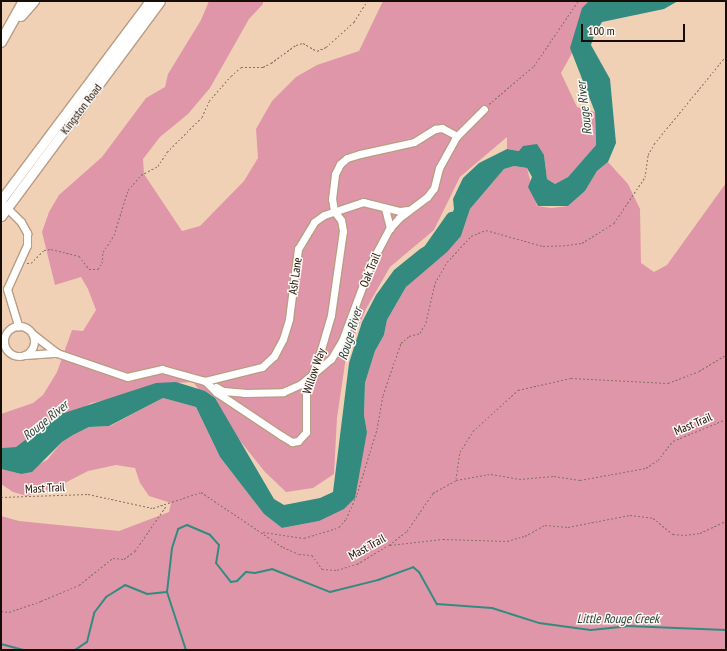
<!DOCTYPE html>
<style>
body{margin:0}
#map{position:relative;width:727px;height:651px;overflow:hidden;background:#f1d1b6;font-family:"PT Sans Narrow",sans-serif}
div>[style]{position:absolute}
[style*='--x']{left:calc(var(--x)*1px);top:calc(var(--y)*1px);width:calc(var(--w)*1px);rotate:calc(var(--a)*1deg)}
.green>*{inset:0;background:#e096a9}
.water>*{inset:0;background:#338b7f}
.stream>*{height:2px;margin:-1px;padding:0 1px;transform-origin:1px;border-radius:1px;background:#338b7f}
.river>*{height:12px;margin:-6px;padding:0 6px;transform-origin:6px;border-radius:6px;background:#338b7f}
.path>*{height:1px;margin-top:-0.5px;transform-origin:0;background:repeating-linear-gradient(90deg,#887260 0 2px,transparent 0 4px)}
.roads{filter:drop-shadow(1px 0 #ba9c82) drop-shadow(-1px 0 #ba9c82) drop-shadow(0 1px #ba9c82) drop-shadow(0 -1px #ba9c82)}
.minor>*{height:7px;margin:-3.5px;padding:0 3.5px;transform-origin:3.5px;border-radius:3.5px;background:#fff}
.minor>.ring{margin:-3.5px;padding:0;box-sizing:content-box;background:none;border:7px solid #fff;border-radius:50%}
.major>*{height:9px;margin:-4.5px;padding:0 4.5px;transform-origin:4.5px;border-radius:4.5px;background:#fff}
.highway>*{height:10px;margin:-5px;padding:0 5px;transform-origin:5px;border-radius:5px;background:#fff}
span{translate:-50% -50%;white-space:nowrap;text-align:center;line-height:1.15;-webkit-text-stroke:3px #fef8f2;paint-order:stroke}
.street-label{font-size:12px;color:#180d05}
.water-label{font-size:13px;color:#27433e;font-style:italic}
.frame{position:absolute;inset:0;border:2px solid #180d05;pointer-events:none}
.scale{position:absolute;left:581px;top:24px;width:104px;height:18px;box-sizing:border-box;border:2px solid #180d05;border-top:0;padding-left:5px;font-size:12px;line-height:14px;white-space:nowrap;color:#180d05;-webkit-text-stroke:3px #fef8f2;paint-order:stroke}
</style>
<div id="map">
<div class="green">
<i style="clip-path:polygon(209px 1px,263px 1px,263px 4px,249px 19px,210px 88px,188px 114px,160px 137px,143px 159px,144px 174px,182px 231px,200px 226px,244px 181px,258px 158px,256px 129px,272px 101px,296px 77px,317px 65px,359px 51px,383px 1px,594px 1px,591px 19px,561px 73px,577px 107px,595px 112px,596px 145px,568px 177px,555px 184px,547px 179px,544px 155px,507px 149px,507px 137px,460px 177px,434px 230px,390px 267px,366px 309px,346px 357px,337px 418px,334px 474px,313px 488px,286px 492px,265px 472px,193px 382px,154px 384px,121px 397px,91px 403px,16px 447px,1px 448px,1px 414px,33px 403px,43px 395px,57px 372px,72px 330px,83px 331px,96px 310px,88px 289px,81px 277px,55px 285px,42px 232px,49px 212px,59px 195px,102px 157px,146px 98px,165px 87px,168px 74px,201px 20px)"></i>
<i style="clip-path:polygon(608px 162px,628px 184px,640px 209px,641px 263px,654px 272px,667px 265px,726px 183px,726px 650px,1px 650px,1px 516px,19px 521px,119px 531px,169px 512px,171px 503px,149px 496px,140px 483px,135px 468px,116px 465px,88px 471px,55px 488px,27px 496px,13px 492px,1px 484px,1px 469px,21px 474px,47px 460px,62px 442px,73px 435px,89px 427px,110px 426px,163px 398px,196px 407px,220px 457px,264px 514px,282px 528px,319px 521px,367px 432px,364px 415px,365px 383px,375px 351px,384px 335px,387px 320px,406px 287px,461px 236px,470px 209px,504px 169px,514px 166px,527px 168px,537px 206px,551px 208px,568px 206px,585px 191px,597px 171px)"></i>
</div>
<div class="water">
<i style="clip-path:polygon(589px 1px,678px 1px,664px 9px,602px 22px,594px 36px,591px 45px,610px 79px,616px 143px,608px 162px,597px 171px,585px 191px,568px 206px,538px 206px,528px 187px,532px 177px,527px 168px,514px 166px,504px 169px,470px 209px,461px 236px,447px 252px,406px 287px,387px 320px,384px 335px,375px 351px,365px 383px,364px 415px,367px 432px,355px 498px,344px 509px,319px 521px,282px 528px,264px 514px,220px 457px,196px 407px,163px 398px,109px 426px,89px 427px,73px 435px,62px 442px,32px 472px,21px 474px,1px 469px,1px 448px,16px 447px,58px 415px,156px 383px,176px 382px,205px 391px,215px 398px,274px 499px,284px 505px,320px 498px,333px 492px,349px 363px,362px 322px,376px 295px,394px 270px,420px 249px,443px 235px,454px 209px,453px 199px,463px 178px,479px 163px,507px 149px,519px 151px,523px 146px,537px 144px,544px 155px,547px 179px,555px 184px,568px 177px,596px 145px,595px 112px,570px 48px,582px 8px)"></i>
</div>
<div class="stream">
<i style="--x:167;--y:592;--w:61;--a:71.9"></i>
<i style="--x:1;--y:644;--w:24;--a:15"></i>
<i style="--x:75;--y:650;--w:14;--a:-34"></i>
<i style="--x:87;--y:642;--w:30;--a:-76"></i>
<i style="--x:94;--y:613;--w:20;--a:-53"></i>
<i style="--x:106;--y:597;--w:22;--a:-32"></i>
<i style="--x:125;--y:585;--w:24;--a:22"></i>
<i style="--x:147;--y:594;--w:20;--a:-6"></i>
<i style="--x:167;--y:592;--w:44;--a:-83.5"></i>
<i style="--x:172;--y:548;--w:20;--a:-72"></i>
<i style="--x:178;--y:529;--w:10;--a:-24"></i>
<i style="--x:187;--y:525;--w:25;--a:23"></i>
<i style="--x:210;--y:535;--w:13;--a:48"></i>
<i style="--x:219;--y:545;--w:18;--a:99"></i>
<i style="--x:216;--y:563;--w:24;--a:52"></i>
<i style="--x:231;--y:582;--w:6;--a:-9"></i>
<i style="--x:237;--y:581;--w:13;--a:-45"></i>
<i style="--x:246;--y:572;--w:9;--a:6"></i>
<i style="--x:255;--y:573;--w:17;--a:-13"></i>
<i style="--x:272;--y:569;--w:62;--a:21.6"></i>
<i style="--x:330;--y:592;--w:49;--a:-14"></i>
<i style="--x:378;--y:580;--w:37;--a:-20"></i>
<i style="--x:413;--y:567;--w:8;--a:40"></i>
<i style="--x:419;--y:572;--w:37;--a:61"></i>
<i style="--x:437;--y:604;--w:55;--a:4.2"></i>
<i style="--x:492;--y:608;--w:49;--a:17.7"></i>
<i style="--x:539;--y:623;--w:52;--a:7.7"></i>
<i style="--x:591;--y:630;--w:36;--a:-6"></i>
<i style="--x:627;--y:626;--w:99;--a:2.3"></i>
</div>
<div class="river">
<i style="--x:430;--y:249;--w:38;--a:-55"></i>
</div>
<div class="path">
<i style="--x:489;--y:104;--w:59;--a:-40.2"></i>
<i style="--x:534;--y:66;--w:78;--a:-55.9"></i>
<i style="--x:27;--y:263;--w:4;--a:0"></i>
<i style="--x:31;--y:263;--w:18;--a:-45"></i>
<i style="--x:44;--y:250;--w:7;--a:-8"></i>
<i style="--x:51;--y:249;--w:29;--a:14"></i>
<i style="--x:79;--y:256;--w:16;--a:52"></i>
<i style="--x:89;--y:269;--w:9;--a:0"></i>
<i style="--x:98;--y:269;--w:7;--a:-56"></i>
<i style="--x:102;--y:263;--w:11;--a:-85"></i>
<i style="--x:103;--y:252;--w:20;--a:-57"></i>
<i style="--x:114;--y:235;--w:47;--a:-72.7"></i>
<i style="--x:128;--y:190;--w:20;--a:-49"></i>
<i style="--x:141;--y:175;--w:19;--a:-28"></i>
<i style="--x:158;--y:166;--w:17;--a:-57"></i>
<i style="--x:167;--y:152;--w:49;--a:-45"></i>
<i style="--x:202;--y:117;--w:17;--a:-66"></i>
<i style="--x:209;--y:101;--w:33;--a:-49"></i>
<i style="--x:231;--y:76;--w:13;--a:-42"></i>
<i style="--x:241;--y:67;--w:22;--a:0"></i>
<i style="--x:263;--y:67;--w:9;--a:-27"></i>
<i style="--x:271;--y:63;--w:31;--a:-36"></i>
<i style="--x:296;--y:45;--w:7;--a:-16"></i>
<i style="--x:303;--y:43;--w:16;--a:30"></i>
<i style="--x:317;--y:51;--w:10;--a:-24"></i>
<i style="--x:326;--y:47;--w:38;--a:-42"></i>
<i style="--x:354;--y:22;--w:25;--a:-58"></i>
<i style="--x:456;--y:479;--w:27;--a:-82"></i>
<i style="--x:460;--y:452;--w:25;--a:-58"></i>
<i style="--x:473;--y:431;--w:61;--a:-42.3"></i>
<i style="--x:518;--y:390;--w:54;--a:-12.8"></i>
<i style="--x:571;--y:378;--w:97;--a:3"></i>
<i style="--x:668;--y:383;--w:33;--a:-21"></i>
<i style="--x:699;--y:371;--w:31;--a:-31"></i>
<i style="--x:1;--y:497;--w:87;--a:-2"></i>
<i style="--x:88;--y:494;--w:66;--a:12.2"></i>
<i style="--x:153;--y:508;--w:51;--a:-18.4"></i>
<i style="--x:201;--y:492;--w:99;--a:33.9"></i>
<i style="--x:283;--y:547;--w:17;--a:24"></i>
<i style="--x:299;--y:554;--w:13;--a:4"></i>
<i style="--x:312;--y:555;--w:17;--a:54"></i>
<i style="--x:322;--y:569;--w:15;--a:4"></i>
<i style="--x:337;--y:570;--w:21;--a:-17"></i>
<i style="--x:357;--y:564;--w:37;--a:-31"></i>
<i style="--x:389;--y:545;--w:23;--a:-38"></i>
<i style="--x:407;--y:531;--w:46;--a:-55.6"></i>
<i style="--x:433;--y:493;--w:26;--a:-29"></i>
<i style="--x:456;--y:480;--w:36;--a:-10"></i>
<i style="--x:491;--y:474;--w:28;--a:10"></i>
<i style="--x:519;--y:479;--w:35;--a:-5"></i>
<i style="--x:554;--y:476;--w:26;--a:9"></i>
<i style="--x:580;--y:480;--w:67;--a:-10.3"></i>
<i style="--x:646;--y:468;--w:14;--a:-34"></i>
<i style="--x:658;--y:460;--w:24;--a:-52"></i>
<i style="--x:673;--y:441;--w:57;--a:-22.5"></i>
<i style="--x:263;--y:532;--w:41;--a:8.3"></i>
<i style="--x:304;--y:538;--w:37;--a:-17"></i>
<i style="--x:339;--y:527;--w:11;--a:-49"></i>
<i style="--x:346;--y:519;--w:27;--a:-66"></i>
<i style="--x:357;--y:494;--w:68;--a:-72.9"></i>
<i style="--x:377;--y:429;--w:35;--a:-80"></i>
<i style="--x:383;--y:395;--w:55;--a:-70.9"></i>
<i style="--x:401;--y:343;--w:11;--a:-41"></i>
<i style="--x:409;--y:336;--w:11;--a:-15"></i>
<i style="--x:420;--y:333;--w:13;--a:-61"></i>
<i style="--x:426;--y:322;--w:40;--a:-77"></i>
<i style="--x:435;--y:283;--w:24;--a:-60"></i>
<i style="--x:447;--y:262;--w:35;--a:-47"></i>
<i style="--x:471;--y:236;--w:16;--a:-22"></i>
<i style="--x:486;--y:230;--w:59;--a:15.7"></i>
<i style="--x:543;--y:246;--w:24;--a:-2"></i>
<i style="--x:567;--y:245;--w:15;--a:-8"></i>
<i style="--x:582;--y:243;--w:38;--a:-32"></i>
<i style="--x:614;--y:223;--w:55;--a:-56"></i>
<i style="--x:645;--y:177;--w:22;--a:-82"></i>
<i style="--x:648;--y:155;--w:13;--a:-61"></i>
<i style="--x:654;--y:144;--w:114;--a:-50.7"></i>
<i style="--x:390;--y:545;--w:53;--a:-6.5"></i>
<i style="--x:443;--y:539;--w:64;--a:1.8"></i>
<i style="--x:507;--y:541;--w:19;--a:-16"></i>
<i style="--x:525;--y:536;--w:23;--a:-29"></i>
<i style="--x:545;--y:525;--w:23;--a:5"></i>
<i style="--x:568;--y:527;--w:63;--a:-11"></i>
<i style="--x:630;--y:515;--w:23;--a:7"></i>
<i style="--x:653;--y:518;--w:26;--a:39"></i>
<i style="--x:673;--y:534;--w:12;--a:5"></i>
<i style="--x:685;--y:535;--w:15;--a:-8"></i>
<i style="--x:700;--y:533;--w:29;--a:-25"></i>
<i style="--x:1;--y:611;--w:8;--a:7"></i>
<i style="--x:9;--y:612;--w:34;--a:-19"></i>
<i style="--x:41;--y:601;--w:41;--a:-22.8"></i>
<i style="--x:79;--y:585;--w:43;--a:-38.5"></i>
<i style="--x:113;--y:558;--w:11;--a:5"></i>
<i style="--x:124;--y:559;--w:14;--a:-36"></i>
<i style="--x:135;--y:551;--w:55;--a:-55.4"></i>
</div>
<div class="roads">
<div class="minor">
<i style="--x:1;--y:202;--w:28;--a:45"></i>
<i style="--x:21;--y:222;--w:13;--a:61"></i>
<i style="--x:27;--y:233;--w:12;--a:90"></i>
<i style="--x:27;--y:245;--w:48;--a:114.4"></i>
<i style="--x:7;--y:289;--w:39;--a:73"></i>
<i style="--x:385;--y:208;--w:21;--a:76"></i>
<i class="ring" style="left:4px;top:326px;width:23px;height:23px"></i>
<i style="--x:57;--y:353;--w:74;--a:18.9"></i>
<i style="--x:127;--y:377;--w:36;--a:-13"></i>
<i style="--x:162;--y:369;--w:45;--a:15.6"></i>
<i style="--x:205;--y:381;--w:16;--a:45"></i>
<i style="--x:216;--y:392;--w:79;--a:33.7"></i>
<i style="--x:282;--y:436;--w:12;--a:31"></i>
<i style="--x:292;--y:442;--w:6;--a:-9"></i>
<i style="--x:298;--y:441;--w:12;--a:-48"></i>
<i style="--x:306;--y:432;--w:43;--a:-90"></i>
<i style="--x:306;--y:389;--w:28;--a:-67"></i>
<i style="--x:317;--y:363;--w:50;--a:-73.7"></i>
<i style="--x:331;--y:315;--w:85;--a:-81.9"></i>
<i style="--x:343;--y:231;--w:11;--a:-100"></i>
<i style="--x:341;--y:220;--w:11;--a:-128"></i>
<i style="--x:334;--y:211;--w:12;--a:-99"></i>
<i style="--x:332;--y:199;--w:25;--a:-83"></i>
<i style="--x:335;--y:174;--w:11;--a:-63"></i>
<i style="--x:340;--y:164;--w:9;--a:-41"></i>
<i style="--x:347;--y:158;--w:14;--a:-17"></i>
<i style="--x:360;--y:154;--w:55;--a:-12.5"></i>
<i style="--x:414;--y:142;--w:25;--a:-32"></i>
<i style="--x:435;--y:129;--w:7;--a:-8"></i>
<i style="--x:442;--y:128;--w:17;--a:28"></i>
<i style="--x:25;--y:355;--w:32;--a:-4"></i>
<i style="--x:57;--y:353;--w:31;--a:-142"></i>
<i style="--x:205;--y:381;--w:59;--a:-13.8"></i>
<i style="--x:262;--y:367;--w:16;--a:-43"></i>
<i style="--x:274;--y:356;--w:19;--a:-62"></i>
<i style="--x:283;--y:339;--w:21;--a:-73"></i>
<i style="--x:289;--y:319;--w:71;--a:-82.7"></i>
<i style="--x:298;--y:249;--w:31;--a:-59"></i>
<i style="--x:314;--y:222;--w:12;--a:-35"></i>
<i style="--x:324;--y:215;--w:41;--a:-18.4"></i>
<i style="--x:363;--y:202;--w:38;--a:14"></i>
<i style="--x:400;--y:211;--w:8;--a:-7"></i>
<i style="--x:216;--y:387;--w:8;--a:30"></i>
<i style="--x:223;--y:391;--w:21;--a:5"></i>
<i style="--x:244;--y:393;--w:39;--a:-1"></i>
<i style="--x:283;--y:392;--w:20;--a:-24"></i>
<i style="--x:301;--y:384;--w:39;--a:-40"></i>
<i style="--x:331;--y:359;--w:21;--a:-59"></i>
<i style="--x:342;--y:341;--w:83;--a:-69.6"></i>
<i style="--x:371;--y:263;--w:40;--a:-62"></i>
<i style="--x:390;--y:228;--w:13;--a:-48"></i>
<i style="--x:399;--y:218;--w:35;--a:-37"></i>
<i style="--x:427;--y:197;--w:11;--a:-52"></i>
<i style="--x:434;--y:188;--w:21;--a:-76"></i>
<i style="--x:439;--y:168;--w:37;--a:-61"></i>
<i style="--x:457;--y:136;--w:38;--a:-45"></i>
</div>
<div class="major">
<i style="--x:1;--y:200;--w:249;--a:-53.2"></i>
<i style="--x:1;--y:216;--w:267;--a:-53.5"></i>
</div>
<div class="highway">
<i style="--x:21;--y:16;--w:20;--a:-49"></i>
<i style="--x:1;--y:42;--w:47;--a:-60.7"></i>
</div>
</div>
<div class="street-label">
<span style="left:81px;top:109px;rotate:-53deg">Kingston Road</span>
<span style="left:370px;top:270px;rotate:-68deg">Oak Trail</span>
<span style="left:295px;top:276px;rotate:-82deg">Ash Lane</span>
<span style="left:314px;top:371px;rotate:-71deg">Willow Way</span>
<span style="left:693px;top:424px;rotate:-23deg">Mast Trail</span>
<span style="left:45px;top:488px;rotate:-3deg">Mast Trail</span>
<span style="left:367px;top:547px;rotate:-29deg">Mast Trail</span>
</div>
<div class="water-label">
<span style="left:585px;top:108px;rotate:-97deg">Rouge River</span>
<span style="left:351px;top:334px;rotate:-73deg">Rouge River</span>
<span style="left:46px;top:421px;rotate:-39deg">Rouge River</span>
<span style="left:618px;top:619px">Little Rouge Creek</span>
</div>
<div class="frame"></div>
<div class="scale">100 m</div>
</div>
